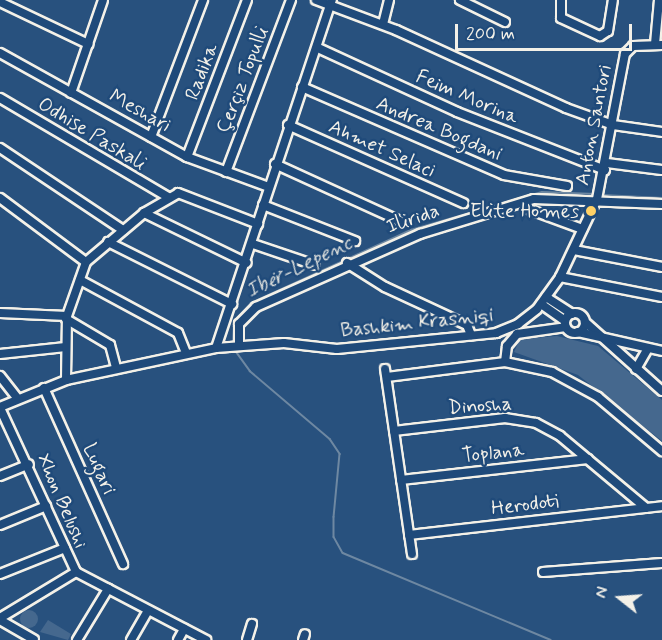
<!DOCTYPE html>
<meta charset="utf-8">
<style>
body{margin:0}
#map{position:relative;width:662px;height:640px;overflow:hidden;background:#28517e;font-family:Mynerve,sans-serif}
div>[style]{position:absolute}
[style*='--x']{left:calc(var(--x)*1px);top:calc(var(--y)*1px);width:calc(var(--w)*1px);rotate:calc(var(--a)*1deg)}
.green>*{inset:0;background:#45688e}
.round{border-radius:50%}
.stream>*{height:1.5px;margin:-0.75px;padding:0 0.75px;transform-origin:0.75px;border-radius:0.75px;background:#6e88a2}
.roads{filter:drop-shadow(2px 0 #f4f1e8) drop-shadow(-2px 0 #f4f1e8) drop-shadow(0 2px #f4f1e8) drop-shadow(0 -2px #f4f1e8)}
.minor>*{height:8px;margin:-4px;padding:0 4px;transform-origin:4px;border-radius:4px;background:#1f4a7a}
.minor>.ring{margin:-4px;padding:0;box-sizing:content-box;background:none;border:8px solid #1f4a7a;border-radius:50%}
.dots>*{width:16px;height:16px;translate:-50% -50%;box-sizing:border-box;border:3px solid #1f4a7a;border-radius:50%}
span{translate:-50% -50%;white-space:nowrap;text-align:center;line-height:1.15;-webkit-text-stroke:5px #1f4a7a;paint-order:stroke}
.street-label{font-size:20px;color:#f4f1e8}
.poi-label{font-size:20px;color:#f4f1e8}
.right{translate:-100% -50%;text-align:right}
.water-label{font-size:21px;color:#d9dcda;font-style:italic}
.north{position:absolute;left:590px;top:568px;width:60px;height:60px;-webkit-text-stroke:4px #1f4a7a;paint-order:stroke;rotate:287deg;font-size:16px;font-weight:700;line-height:24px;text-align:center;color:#f4f1e8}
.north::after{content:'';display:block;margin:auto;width:21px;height:27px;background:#f4f1e8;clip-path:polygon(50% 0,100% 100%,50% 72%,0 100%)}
.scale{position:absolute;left:455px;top:24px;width:177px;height:27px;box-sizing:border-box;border:3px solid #f4f1e8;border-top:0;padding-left:8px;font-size:18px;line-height:21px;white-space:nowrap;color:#f4f1e8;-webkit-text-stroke:4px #1f4a7a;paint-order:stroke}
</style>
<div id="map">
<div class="green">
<i style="clip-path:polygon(557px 336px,598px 346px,662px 400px,662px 441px,578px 375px,514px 352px,520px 339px)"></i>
<i class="round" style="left:20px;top:610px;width:18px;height:18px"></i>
<i style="clip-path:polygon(48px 620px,71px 634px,68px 640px,40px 632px)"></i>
</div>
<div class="stream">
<i style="--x:602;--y:195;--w:60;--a:2.9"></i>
<i style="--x:233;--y:343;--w:21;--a:-87"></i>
<i style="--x:234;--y:322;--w:25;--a:-48"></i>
<i style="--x:251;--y:303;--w:176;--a:-24.5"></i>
<i style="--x:411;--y:230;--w:136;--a:-16.2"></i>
<i style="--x:542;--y:192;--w:53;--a:2.2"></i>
<i style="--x:235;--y:350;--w:26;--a:54"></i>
<i style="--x:250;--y:371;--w:105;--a:40.4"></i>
<i style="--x:330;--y:439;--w:18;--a:56"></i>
<i style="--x:340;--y:454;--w:63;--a:95.4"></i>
<i style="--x:334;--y:517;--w:20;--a:90"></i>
<i style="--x:334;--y:537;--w:18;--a:61"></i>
<i style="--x:343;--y:553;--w:225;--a:22.7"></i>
</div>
<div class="roads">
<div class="minor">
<i style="--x:316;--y:0;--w:85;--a:20.6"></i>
<i style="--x:396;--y:30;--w:187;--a:24.6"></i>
<i style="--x:566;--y:108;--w:50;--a:19.9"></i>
<i style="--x:613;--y:125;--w:49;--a:8.1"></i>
<i style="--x:460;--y:0;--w:50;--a:26.1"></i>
<i style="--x:561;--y:0;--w:18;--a:90"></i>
<i style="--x:561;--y:18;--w:43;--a:24.8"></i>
<i style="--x:600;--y:36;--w:9;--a:-32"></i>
<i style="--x:608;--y:31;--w:31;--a:-81"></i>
<i style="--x:0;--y:2;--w:98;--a:25.5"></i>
<i style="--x:383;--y:24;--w:25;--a:-76"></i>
<i style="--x:655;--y:44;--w:44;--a:-84.8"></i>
<i style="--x:318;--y:48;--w:153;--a:24.7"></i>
<i style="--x:457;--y:112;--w:159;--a:21.4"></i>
<i style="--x:0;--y:53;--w:214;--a:29.1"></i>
<i style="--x:187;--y:157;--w:87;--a:20.1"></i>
<i style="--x:302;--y:87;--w:220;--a:23.5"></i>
<i style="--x:504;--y:175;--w:64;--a:9.9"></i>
<i style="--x:71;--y:93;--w:98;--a:-71"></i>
<i style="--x:0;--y:98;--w:195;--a:30.5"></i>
<i style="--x:288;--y:125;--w:192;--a:24"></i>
<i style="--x:151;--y:137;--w:147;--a:-69.2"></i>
<i style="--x:0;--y:148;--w:148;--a:33.7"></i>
<i style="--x:187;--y:157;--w:168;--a:-69.1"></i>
<i style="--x:607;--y:163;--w:55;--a:7.3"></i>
<i style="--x:275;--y:164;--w:137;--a:24.5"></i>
<i style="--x:226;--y:172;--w:184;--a:-69.3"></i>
<i style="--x:0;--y:198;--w:107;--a:36.7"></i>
<i style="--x:263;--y:205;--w:99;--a:21.4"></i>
<i style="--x:528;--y:209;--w:58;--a:20.3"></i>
<i style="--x:144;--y:213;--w:114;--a:25.9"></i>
<i style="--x:108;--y:242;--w:139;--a:26.6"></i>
<i style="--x:253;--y:244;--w:65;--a:18.7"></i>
<i style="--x:574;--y:250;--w:90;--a:10.9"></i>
<i style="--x:347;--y:263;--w:45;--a:32.3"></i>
<i style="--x:385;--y:287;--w:90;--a:24.9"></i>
<i style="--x:467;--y:325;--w:11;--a:68"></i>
<i style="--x:560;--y:277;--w:104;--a:11.1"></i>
<i style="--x:80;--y:280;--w:111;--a:28.4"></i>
<i style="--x:178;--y:333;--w:22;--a:68"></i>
<i style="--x:546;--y:297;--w:31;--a:33"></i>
<i style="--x:541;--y:304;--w:29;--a:35"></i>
<i style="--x:0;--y:313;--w:67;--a:2.6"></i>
<i class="ring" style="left:565px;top:313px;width:12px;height:12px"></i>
<i style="--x:66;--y:319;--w:51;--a:30.6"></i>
<i style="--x:110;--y:345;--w:23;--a:75"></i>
<i style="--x:585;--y:322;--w:103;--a:41.9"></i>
<i style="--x:578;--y:332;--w:86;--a:12.7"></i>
<i style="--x:239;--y:346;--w:22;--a:-90"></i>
<i style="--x:239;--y:324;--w:24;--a:-45"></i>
<i style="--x:256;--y:307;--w:180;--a:-24"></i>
<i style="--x:420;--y:234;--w:119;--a:-17.1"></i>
<i style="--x:534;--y:199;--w:128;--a:2.2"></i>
<i style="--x:216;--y:348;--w:367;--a:-71.6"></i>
<i style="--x:0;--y:354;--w:66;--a:-6.1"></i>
<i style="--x:505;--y:362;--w:16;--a:-83"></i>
<i style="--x:507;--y:346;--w:16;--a:-50"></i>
<i style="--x:517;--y:334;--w:49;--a:-8.1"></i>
<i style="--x:385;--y:369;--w:187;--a:81.7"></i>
<i style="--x:636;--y:369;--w:24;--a:-60"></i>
<i style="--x:0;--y:376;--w:28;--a:52"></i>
<i style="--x:387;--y:377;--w:119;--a:-7.2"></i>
<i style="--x:505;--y:362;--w:48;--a:12"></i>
<i style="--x:552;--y:372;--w:52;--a:28.5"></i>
<i style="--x:598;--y:397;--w:84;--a:40.2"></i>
<i style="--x:66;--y:380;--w:64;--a:-89.1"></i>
<i style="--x:67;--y:316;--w:57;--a:-70.6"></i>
<i style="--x:86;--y:262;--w:76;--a:-40.2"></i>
<i style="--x:144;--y:213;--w:39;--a:-30"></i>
<i style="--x:178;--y:193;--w:86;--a:21.2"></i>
<i style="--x:44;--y:388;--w:193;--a:65.8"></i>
<i style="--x:0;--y:407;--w:71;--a:-22.2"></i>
<i style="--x:66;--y:380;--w:153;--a:-12"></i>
<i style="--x:216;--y:348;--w:68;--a:-4.2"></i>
<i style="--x:284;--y:343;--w:53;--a:6.5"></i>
<i style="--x:337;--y:349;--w:160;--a:-5.7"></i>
<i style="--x:496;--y:333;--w:24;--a:-22"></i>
<i style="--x:518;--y:324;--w:24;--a:-38"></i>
<i style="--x:537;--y:309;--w:39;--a:-54"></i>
<i style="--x:560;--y:277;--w:86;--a:-64.6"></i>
<i style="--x:597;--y:199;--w:148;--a:-79.1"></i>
<i style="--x:625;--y:54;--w:11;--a:-45"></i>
<i style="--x:633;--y:46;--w:29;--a:-2"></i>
<i style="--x:0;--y:408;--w:181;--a:65.1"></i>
<i style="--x:76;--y:572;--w:147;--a:27.6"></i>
<i style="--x:394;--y:431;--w:112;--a:-6.7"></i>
<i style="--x:505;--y:418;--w:31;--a:9"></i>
<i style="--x:536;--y:423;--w:27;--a:28"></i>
<i style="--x:560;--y:436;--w:112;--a:39.9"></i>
<i style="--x:0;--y:476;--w:31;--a:-22"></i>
<i style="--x:401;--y:480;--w:188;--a:-6.4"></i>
<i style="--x:0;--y:525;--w:50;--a:-22.4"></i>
<i style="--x:409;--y:535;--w:255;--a:-6.5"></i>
<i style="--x:543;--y:572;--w:119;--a:-4.3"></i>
<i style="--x:0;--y:574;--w:70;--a:-21.8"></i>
<i style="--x:0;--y:618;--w:89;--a:-31.2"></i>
<i style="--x:0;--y:620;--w:39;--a:30"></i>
<i style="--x:77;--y:640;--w:60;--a:-58.7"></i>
<i style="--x:131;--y:640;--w:34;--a:-60"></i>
<i style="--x:178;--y:640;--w:13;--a:-61"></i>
<i style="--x:247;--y:640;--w:17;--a:-73"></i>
<i style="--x:303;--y:640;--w:6;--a:-72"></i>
</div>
</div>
<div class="dots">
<i style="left:591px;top:211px;background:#ffd166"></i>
</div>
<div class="street-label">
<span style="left:202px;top:72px;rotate:-69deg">Radika</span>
<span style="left:243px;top:80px;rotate:-69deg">Çerçiz Topulli</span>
<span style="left:467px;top:97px;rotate:23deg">Feim Morina</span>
<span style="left:140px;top:111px;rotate:29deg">Meshari</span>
<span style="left:594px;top:125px;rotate:-79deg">Anton Santori</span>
<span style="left:439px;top:129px;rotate:23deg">Andrea Bogdani</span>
<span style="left:92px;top:134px;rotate:31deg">Odhise Paskali</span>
<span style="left:382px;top:149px;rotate:24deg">Ahmet Selaci</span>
<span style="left:413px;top:219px;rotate:-19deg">Ilirida</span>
<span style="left:417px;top:323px;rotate:-6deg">Bashkim Krasniqi</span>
<span style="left:480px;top:406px;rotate:-4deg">Dinosha</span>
<span style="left:493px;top:453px;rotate:-6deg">Toplana</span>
<span style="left:99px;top:469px;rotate:66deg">Lugari</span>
<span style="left:62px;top:501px;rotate:67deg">Xhon Belushi</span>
<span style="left:525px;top:505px;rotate:-7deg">Herodoti</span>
</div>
<div class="poi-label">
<span class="right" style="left:579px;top:211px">Elite Homes</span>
</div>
<div class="water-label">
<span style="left:299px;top:267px;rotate:-26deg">Ibër-Lepenc</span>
</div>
<div class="north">N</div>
<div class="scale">200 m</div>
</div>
